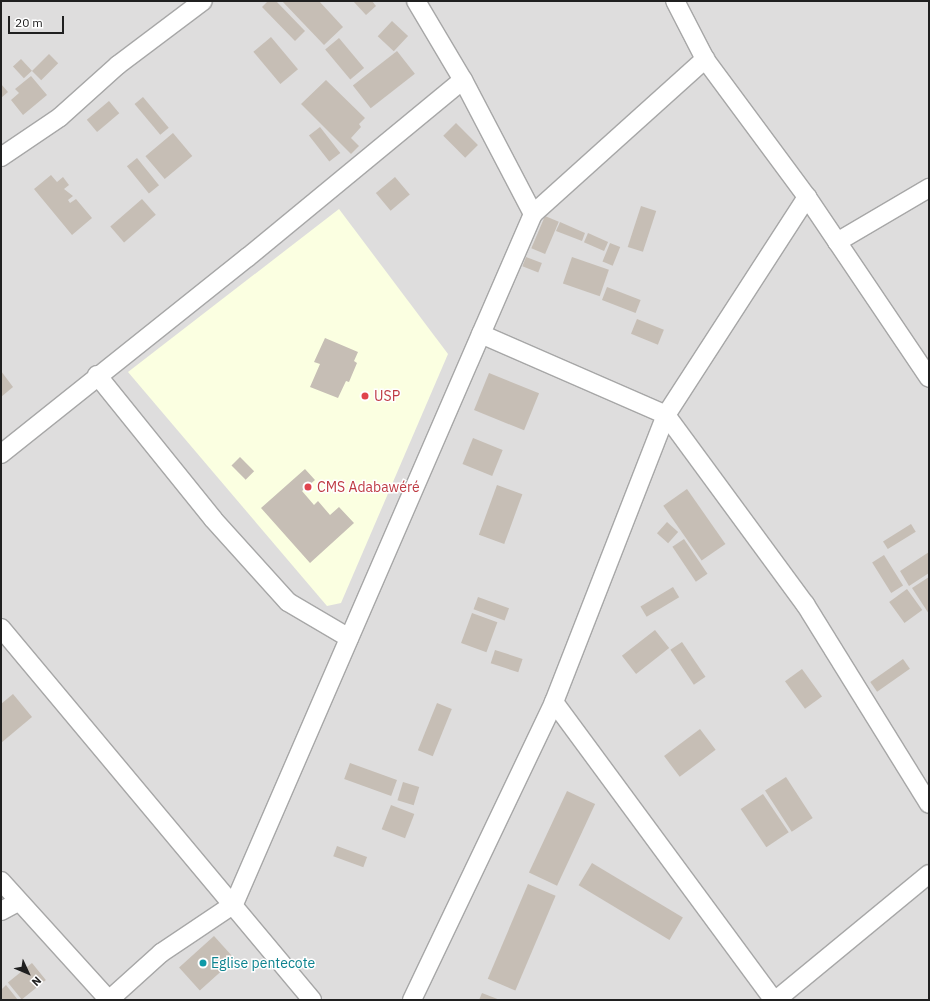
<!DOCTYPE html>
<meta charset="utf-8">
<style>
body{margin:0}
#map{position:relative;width:930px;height:1001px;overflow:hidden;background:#f1efe6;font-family:"IBM Plex Sans",sans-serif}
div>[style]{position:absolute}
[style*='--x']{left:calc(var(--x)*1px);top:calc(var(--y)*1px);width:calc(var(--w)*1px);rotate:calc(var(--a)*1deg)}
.residential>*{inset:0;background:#dedddd;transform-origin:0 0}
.education>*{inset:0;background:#fbffe1}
.building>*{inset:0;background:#c6beb5;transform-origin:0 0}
.roads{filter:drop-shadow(1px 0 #a7a7a7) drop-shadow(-1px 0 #a7a7a7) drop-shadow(0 1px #a7a7a7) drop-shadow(0 -1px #a7a7a7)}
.street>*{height:18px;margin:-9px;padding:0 9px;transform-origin:9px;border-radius:9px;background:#fff}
.dots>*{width:11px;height:11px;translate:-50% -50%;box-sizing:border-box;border:2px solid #fff;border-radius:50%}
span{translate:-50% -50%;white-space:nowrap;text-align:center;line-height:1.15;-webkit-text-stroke:3px #fff;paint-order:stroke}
.health-label{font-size:14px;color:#be3a42}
.left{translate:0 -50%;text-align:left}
.culture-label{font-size:14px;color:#0d838f}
.frame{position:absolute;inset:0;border:2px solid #202020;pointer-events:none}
.north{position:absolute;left:8px;top:953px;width:40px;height:40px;-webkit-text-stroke:3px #fff;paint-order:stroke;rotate:134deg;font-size:11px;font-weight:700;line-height:16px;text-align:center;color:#202020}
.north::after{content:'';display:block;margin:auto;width:14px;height:18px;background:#202020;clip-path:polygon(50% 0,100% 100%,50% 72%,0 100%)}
.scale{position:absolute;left:8px;top:16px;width:56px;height:18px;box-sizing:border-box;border:2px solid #202020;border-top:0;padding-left:5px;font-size:12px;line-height:14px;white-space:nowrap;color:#202020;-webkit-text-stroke:3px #fff;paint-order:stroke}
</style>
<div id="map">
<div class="residential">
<i style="left:1px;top:1px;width:928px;height:999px"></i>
</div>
<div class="education">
<i style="clip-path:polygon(339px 209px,448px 354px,341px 603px,327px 606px,128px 372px)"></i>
</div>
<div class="building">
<i style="clip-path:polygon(268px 1px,276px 1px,305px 31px,295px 41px,262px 7px)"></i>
<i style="clip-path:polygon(282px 1px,319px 1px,343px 27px,324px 45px)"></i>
<i style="clip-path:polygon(353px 1px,372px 1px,376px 6px,366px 15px)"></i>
<i style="left:392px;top:21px;width:22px;height:21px;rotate:43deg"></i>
<i style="left:271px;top:37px;width:42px;height:23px;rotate:50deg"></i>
<i style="left:339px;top:38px;width:39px;height:18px;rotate:50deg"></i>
<i style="left:397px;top:51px;width:29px;height:56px;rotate:52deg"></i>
<i style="left:49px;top:54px;width:13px;height:24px;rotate:45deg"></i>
<i style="left:21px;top:59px;width:16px;height:11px;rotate:47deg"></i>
<i style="clip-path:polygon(31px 76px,47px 95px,23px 115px,11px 100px,19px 93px,15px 89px)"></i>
<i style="clip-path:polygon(326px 80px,365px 118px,359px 124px,361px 127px,351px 138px,359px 146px,351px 154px,301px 104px)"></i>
<i style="clip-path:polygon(1px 84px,8px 92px,1px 98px)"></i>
<i style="left:143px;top:97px;width:40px;height:11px;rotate:50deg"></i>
<i style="left:109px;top:101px;width:16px;height:29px;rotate:50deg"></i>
<i style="left:456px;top:123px;width:31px;height:18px;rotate:45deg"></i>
<i style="left:320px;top:127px;width:33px;height:14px;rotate:52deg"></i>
<i style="left:173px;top:133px;width:30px;height:36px;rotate:50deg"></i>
<i style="left:137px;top:158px;width:35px;height:13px;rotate:51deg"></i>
<i style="clip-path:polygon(51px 175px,57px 182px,63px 177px,69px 185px,64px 189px,73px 196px,68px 200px,70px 203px,76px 199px,92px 218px,72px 235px,34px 189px)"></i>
<i style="left:395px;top:177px;width:23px;height:25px;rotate:50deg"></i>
<i style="left:142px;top:199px;width:21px;height:42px;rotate:49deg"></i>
<i style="left:641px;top:206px;width:16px;height:43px;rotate:18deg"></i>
<i style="left:545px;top:216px;width:15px;height:35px;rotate:23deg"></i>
<i style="clip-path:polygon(560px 222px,585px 233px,582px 241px,556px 231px)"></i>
<i style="left:588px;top:233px;width:22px;height:10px;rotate:24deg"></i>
<i style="left:610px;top:243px;width:11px;height:20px;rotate:22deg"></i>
<i style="left:526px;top:257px;width:17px;height:10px;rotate:21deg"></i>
<i style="left:572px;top:257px;width:39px;height:28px;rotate:19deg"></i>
<i style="left:607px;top:287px;width:36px;height:14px;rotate:21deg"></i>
<i style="left:637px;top:319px;width:29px;height:16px;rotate:22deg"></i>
<i style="clip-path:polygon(325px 338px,358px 352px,354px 361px,357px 363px,349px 382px,346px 381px,338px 398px,310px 387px,320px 364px,314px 362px)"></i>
<i style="clip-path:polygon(1px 371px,13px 387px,1px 397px)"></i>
<i style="left:489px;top:373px;width:54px;height:40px;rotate:22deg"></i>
<i style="left:473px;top:438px;width:32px;height:28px;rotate:22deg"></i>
<i style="left:240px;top:457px;width:20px;height:12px;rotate:45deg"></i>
<i style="clip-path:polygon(305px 469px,315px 480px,302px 491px,314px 505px,318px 501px,330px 515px,339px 507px,354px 523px,310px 563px,261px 508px)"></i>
<i style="left:497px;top:485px;width:27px;height:53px;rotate:20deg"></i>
<i style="left:687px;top:489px;width:67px;height:29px;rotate:55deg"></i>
<i style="left:667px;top:522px;width:15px;height:15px;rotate:42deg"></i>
<i style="left:911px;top:524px;width:9px;height:33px;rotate:58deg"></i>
<i style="left:684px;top:539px;width:42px;height:14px;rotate:56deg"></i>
<i style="clip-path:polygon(929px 552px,929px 573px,909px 586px,900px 571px)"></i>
<i style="left:884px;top:555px;width:36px;height:14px;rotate:58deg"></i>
<i style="clip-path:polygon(929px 577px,929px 614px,912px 588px)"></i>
<i style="left:673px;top:587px;width:12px;height:38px;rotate:59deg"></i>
<i style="left:907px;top:589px;width:26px;height:22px;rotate:54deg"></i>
<i style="left:478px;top:597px;width:33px;height:13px;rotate:20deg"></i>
<i style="left:472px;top:613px;width:27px;height:32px;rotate:20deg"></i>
<i style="left:655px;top:630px;width:23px;height:42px;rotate:52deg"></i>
<i style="left:682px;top:642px;width:42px;height:14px;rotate:56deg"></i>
<i style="left:495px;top:650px;width:29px;height:14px;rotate:18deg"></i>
<i style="left:903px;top:659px;width:12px;height:40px;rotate:55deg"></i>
<i style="left:802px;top:669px;width:34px;height:21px;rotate:54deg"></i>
<i style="clip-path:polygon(13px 694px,32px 717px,1px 743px,1px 704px)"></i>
<i style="left:437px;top:703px;width:16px;height:51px;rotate:22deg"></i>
<i style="left:700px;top:729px;width:26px;height:45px;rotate:53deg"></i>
<i style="left:350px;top:763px;width:50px;height:17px;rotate:20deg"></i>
<i style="left:786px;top:777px;width:49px;height:25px;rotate:57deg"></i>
<i style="left:403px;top:782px;width:17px;height:19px;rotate:17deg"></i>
<i style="left:567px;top:791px;width:31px;height:90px;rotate:25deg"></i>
<i style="left:763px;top:794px;width:46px;height:27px;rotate:56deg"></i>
<i style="left:391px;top:805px;width:25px;height:26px;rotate:21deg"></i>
<i style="left:337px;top:846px;width:32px;height:11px;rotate:20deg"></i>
<i style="left:592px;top:863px;width:106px;height:26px;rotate:31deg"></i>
<i style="left:528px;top:884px;width:30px;height:103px;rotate:23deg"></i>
<i style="left:214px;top:936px;width:31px;height:47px;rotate:48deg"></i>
<i style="left:32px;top:963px;width:22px;height:31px;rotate:51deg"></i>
<i style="clip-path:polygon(6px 985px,18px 1000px,1px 1000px,1px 990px)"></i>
<i style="clip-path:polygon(482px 993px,500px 1000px,479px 1000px)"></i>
</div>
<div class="roads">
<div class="street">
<i style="--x:416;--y:1;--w:92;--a:59.3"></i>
<i style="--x:463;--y:80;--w:151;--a:62.4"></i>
<i style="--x:1;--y:157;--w:71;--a:-34.1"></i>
<i style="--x:60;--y:117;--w:78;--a:-41.9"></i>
<i style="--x:118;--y:65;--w:106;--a:-37"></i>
<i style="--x:807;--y:197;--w:218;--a:56"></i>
<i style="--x:837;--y:242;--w:107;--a:-30.4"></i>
<i style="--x:481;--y:334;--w:202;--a:23.6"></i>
<i style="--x:666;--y:415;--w:235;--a:53.7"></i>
<i style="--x:805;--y:604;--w:235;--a:58.2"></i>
<i style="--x:97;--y:375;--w:185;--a:51.1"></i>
<i style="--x:213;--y:519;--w:112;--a:47.9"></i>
<i style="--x:288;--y:602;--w:71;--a:30.5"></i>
<i style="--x:1;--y:454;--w:316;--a:-38.6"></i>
<i style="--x:248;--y:257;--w:278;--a:-39.5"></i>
<i style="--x:1;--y:628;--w:485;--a:50.1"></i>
<i style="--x:554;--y:702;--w:370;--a:53.6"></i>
<i style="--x:1;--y:881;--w:161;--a:47.8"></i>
<i style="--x:1;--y:911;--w:19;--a:-28"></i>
<i style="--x:109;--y:1000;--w:70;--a:-42.1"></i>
<i style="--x:161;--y:953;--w:88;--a:-33.9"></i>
<i style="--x:234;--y:904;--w:752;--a:-66.57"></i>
<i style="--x:533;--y:214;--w:232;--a:-42"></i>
<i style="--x:412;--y:1000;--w:330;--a:-64.5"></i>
<i style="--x:554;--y:702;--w:308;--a:-68.7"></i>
<i style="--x:666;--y:415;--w:260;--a:-57.1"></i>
<i style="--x:807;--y:197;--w:172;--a:-126.5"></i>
<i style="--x:705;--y:59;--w:65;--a:-117.3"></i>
<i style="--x:776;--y:1000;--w:198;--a:-39.5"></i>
</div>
</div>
<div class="dots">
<i style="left:365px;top:396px;background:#e0444e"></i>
<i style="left:308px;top:487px;background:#e0444e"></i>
<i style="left:203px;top:963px;background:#0f9aa8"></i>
</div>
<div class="health-label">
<span class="left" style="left:374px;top:396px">USP</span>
<span class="left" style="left:317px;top:487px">CMS Adabawéré</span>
</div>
<div class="culture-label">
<span class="left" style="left:211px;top:963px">Eglise pentecote</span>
</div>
<div class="frame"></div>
<div class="north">N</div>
<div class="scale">20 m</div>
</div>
